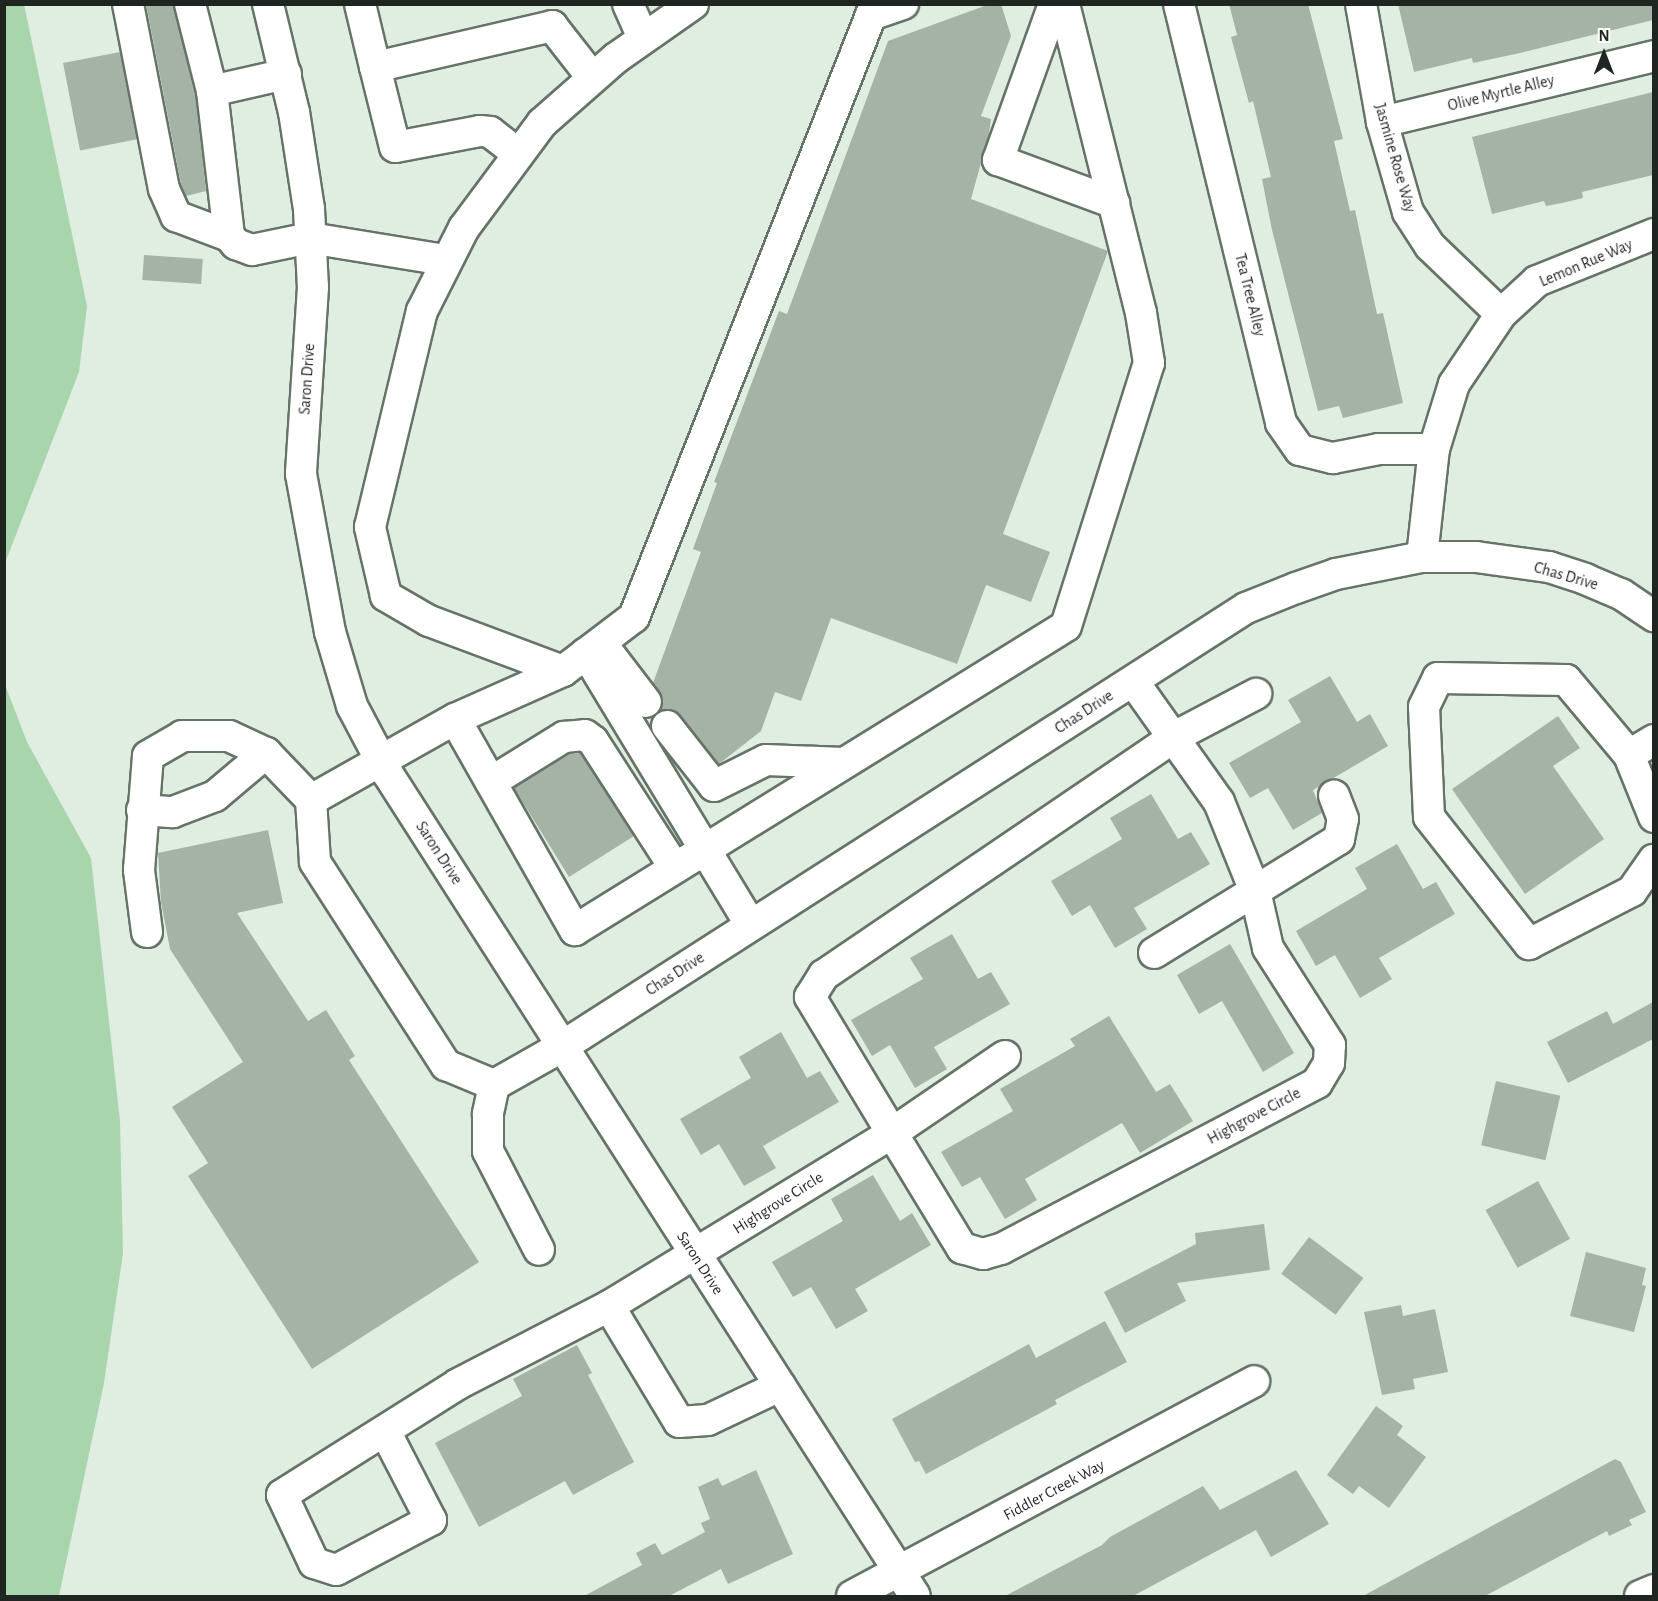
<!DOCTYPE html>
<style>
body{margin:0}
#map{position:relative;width:1658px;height:1601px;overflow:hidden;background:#dfeee0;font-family:"Alegreya Sans",sans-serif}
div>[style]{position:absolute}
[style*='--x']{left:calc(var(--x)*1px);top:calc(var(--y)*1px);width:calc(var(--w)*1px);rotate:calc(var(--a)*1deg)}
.green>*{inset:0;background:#a9d5ac}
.building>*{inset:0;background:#a5b3a6;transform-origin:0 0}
.roads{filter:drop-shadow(2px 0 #667367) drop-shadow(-2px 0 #667367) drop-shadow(0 2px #667367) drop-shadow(0 -2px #667367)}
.minor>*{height:30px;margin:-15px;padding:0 15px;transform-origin:15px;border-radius:15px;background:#fff}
span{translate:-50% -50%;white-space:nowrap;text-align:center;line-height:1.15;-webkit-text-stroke:4.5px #fff;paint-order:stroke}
.street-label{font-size:16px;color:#1f2520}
.frame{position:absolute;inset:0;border:6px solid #1f2520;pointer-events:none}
.north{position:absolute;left:1574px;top:24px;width:60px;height:60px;-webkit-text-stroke:4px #fff;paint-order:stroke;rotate:0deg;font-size:16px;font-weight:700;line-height:24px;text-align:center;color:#1f2520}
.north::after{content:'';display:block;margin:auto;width:21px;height:27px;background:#1f2520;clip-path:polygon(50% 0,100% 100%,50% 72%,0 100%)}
</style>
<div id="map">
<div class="green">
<i style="clip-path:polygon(24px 4px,87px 306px,79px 372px,5px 563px,4px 5px)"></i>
<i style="clip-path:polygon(4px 682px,27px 742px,91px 858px,120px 1121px,123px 1253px,104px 1383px,59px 1596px,5px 1596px)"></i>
</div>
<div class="building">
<i style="clip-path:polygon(146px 4px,173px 4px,196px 99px,206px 191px,186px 196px,181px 184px)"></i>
<i style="clip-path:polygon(990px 4px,1001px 4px,1011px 36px,981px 116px,991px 119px,989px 134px,971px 199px,1108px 251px,1003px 534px,1050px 552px,1031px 602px,986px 585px,957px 664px,831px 618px,801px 701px,775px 692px,761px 731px,719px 764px,680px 715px,673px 710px,661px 711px,663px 699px,653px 683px,701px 552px,693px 549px,717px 483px,714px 482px,779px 311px,787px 314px,888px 41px)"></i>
<i style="clip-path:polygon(1229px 4px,1308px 4px,1343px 139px,1334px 141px,1350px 211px,1355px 210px,1377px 314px,1383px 313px,1403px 403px,1343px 418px,1339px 406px,1318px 411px,1272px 230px,1262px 179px,1271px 177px,1253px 101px,1249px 103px,1231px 37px,1237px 35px)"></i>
<i style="clip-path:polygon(1398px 4px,1653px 4px,1653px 20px,1520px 53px,1473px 63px,1472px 58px,1414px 72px)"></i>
<i style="left:120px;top:52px;width:89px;height:58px;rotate:79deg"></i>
<i style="clip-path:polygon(1653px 92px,1653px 175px,1582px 192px,1583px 198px,1562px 203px,1546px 206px,1544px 201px,1492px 214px,1472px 137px)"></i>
<i style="left:144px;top:255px;width:59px;height:25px;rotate:4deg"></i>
<i style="clip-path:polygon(1330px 676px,1357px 722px,1370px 714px,1388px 746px,1313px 790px,1322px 813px,1293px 830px,1268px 788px,1250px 798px,1229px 763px,1301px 722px,1288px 700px)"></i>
<i style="clip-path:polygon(1558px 716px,1580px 748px,1553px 766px,1604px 839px,1525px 894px,1452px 789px)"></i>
<i style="clip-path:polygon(580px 753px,634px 836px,569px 877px,514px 788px,570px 754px)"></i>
<i style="clip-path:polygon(1151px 794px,1178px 839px,1191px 832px,1210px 864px,1134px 908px,1147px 929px,1115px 948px,1090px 905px,1072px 916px,1051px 881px,1122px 839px,1110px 818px)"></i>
<i style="clip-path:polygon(268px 830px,283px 903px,237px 913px,308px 1021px,326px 1010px,355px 1056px,349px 1060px,479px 1262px,312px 1369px,188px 1176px,208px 1163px,172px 1107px,243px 1062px,170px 949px,161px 902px,158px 853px)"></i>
<i style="clip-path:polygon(1397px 844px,1423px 889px,1436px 882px,1455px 914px,1379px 958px,1392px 979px,1360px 998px,1335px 955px,1316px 966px,1296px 931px,1367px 889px,1355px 868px)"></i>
<i style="clip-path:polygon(952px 934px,978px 979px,991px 972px,1010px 1004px,934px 1047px,947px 1069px,915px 1088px,890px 1045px,872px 1056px,851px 1020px,923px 979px,910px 958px)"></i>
<i style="clip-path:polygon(1230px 944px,1294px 1053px,1263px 1072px,1222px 1001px,1199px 1014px,1177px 975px)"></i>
<i style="clip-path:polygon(1653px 1002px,1653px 1039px,1568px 1083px,1547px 1042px,1607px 1011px,1613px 1024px)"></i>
<i style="clip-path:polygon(1109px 1016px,1156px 1092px,1170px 1084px,1193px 1121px,1140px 1153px,1122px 1123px,1025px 1179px,1037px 1200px,1005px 1219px,980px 1177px,962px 1187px,941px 1152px,1013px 1111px,1000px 1089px,1075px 1046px,1070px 1039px)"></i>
<i style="clip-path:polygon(781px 1032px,807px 1078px,820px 1071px,839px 1102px,763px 1146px,776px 1168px,744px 1186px,719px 1144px,701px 1155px,680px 1119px,751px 1078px,739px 1057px)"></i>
<i style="left:1496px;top:1081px;width:66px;height:66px;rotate:13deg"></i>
<i style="clip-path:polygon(873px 1175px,900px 1221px,912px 1213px,931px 1245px,855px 1289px,868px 1311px,836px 1329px,811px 1287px,793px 1297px,772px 1262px,843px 1221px,831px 1199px)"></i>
<i style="left:1538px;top:1181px;width:66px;height:60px;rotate:61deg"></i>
<i style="clip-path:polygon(1264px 1224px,1270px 1270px,1177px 1283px,1186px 1301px,1125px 1333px,1104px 1292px,1196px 1244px,1195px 1233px)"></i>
<i style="left:1309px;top:1237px;width:68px;height:46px;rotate:37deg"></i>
<i style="clip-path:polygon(1586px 1252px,1646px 1268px,1642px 1285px,1646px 1286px,1634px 1332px,1570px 1316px)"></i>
<i style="clip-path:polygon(1401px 1305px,1403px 1316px,1435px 1309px,1448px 1372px,1413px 1379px,1415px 1389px,1382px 1395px,1364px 1312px)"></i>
<i style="clip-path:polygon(1105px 1321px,1127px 1362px,1055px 1400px,1057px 1404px,926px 1474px,919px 1461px,915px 1462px,892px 1419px,1029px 1344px,1036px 1358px)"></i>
<i style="clip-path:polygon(577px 1345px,592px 1373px,588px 1375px,634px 1462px,573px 1495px,565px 1481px,479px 1527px,435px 1443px,522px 1396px,513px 1379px)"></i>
<i style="clip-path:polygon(1376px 1406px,1403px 1426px,1397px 1435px,1426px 1457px,1389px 1508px,1359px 1486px,1353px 1494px,1327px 1475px)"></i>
<i style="clip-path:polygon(1615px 1459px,1621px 1462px,1646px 1512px,1629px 1520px,1632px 1525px,1609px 1536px,1607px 1531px,1485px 1596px,1363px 1596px)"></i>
<i style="clip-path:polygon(756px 1470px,793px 1554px,728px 1584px,721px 1569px,669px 1596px,584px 1596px,642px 1565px,636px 1553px,655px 1543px,662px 1555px,705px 1532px,701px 1523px,710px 1519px,698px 1487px,718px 1478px,722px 1486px)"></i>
<i style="clip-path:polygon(1296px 1470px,1329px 1524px,1271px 1557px,1256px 1530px,1133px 1596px,1005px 1596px,1102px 1545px,1110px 1537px,1203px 1486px,1220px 1510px)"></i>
</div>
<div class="roads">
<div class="minor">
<i style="--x:128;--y:4;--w:188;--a:79"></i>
<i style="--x:164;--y:189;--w:30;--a:66"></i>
<i style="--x:176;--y:216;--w:57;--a:20.7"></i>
<i style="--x:190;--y:4;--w:90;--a:75.8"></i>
<i style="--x:268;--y:4;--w:111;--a:76.5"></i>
<i style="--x:294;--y:112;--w:98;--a:81.2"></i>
<i style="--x:309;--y:209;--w:78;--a:87.1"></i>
<i style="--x:313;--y:287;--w:187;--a:93.7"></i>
<i style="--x:301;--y:474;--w:161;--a:79.6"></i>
<i style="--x:330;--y:632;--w:77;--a:73.4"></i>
<i style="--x:352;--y:706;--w:77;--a:62.1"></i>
<i style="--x:388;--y:774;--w:976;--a:57.34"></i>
<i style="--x:360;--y:4;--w:65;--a:76.6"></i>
<i style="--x:628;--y:4;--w:36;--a:66"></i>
<i style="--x:1054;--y:4;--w:166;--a:109.7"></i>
<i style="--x:998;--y:160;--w:124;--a:20.3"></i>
<i style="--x:1179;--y:4;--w:431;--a:76.3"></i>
<i style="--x:1281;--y:423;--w:33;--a:55"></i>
<i style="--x:1300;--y:450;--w:34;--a:14"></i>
<i style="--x:1333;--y:458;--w:47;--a:-11.1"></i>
<i style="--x:1379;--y:449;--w:55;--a:0"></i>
<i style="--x:1361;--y:4;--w:120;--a:79.9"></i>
<i style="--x:1382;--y:122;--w:94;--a:73.9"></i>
<i style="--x:1408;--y:212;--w:40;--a:57.1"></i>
<i style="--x:1430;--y:246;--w:98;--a:43.8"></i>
<i style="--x:286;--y:74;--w:76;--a:167.1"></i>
<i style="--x:212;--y:91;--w:146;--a:83.3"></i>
<i style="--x:229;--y:236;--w:11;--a:49"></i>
<i style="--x:236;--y:244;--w:17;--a:21"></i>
<i style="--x:252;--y:250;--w:59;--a:-11.7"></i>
<i style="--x:310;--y:238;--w:137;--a:9.3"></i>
<i style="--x:1382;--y:122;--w:280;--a:-13.6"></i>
<i style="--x:517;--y:153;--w:34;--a:-142"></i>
<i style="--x:490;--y:132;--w:10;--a:-174"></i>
<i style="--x:480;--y:131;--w:86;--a:169.3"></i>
<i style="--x:395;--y:147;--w:82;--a:-104"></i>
<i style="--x:375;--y:67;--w:182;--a:-13"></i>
<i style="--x:552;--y:26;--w:65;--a:51.9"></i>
<i style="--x:1422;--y:557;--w:109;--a:-83.7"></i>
<i style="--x:1434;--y:449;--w:68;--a:-72.9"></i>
<i style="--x:1454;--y:384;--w:84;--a:-56.1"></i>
<i style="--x:1501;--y:314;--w:49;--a:-42.5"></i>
<i style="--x:1537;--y:281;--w:126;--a:-21.9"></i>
<i style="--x:601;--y:643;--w:74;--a:52.7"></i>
<i style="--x:586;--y:653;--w:318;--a:58.8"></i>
<i style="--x:563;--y:671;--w:143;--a:-159.5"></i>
<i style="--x:429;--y:621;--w:50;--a:-149.8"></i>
<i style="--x:386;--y:596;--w:71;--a:-103.1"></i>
<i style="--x:370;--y:527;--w:222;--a:-76.5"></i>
<i style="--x:422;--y:311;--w:93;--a:-63.2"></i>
<i style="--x:464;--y:228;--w:131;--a:-53.4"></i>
<i style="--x:542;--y:123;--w:98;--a:-41.3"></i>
<i style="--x:616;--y:58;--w:94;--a:-35"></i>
<i style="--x:455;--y:719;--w:243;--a:60.4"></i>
<i style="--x:575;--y:930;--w:577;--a:-31.76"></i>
<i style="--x:1066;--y:626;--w:276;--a:-72.5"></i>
<i style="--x:1149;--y:363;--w:51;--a:-99.1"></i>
<i style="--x:1141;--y:313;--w:318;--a:-104"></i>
<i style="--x:667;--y:726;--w:76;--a:51.9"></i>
<i style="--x:714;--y:786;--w:58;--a:-26.6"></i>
<i style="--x:766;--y:760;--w:78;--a:2.2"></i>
<i style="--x:1629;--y:755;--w:29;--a:-31"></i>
<i style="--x:491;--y:782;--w:86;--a:-31.7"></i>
<i style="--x:564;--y:737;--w:21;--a:-5"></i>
<i style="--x:585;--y:735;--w:10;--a:37"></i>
<i style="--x:593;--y:741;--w:151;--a:57.2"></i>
<i style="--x:311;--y:800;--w:165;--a:-29.4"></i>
<i style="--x:455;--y:719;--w:118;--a:-24"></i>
<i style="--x:563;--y:671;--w:89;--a:-37.3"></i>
<i style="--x:634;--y:617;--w:647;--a:-68.51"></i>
<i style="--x:871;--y:15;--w:34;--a:-19"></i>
<i style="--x:142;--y:810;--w:31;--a:4"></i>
<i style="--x:173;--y:812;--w:45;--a:-20.9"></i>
<i style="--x:215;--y:796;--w:67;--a:-40.1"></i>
<i style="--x:1654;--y:817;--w:67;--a:-112"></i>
<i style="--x:1629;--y:755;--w:98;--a:-130"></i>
<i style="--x:1566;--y:680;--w:128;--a:-179.1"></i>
<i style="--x:1438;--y:678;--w:32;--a:116"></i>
<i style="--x:1424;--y:707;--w:110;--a:87.4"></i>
<i style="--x:1429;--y:817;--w:162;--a:51.8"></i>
<i style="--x:1529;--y:944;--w:116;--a:-27.2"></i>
<i style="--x:1632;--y:891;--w:38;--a:-55"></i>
<i style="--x:147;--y:932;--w:63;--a:-97.4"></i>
<i style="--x:139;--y:870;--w:114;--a:-85.5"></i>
<i style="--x:148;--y:756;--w:39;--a:-30"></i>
<i style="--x:182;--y:736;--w:47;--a:0"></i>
<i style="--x:229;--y:736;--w:41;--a:24.7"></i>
<i style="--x:266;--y:753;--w:65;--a:46.2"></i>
<i style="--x:311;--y:800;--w:62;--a:86.3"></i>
<i style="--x:315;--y:862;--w:242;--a:57.2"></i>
<i style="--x:446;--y:1065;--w:52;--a:22.6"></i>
<i style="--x:494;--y:1085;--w:79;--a:-29.5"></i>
<i style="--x:563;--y:1046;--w:811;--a:-32.67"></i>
<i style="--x:1246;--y:608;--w:54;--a:-21.8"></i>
<i style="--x:1296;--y:588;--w:42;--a:-19.3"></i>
<i style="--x:1336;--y:574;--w:88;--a:-11.2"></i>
<i style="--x:1422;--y:557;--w:54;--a:0"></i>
<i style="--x:1476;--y:557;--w:74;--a:7.8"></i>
<i style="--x:1549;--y:567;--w:38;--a:18"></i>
<i style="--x:1585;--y:579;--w:39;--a:23"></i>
<i style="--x:1621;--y:594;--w:40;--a:34"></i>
<i style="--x:1154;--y:953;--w:217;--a:-31.6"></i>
<i style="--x:1339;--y:839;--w:20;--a:-79"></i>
<i style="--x:1343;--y:819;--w:25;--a:-111"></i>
<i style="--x:1005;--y:1056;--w:137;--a:145.7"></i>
<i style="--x:892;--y:1133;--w:159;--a:-121.1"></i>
<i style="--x:810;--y:997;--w:26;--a:-58"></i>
<i style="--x:824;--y:975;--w:423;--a:-34.2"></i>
<i style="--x:1174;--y:737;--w:93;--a:-27.7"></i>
<i style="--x:494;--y:1085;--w:30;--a:102"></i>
<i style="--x:488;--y:1114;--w:37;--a:90"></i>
<i style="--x:488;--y:1151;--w:111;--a:62.7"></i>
<i style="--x:609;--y:1306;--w:135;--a:58.9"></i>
<i style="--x:679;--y:1422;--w:29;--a:-4"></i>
<i style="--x:708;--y:1420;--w:80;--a:-25.3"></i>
<i style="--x:386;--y:1433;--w:98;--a:62.7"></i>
<i style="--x:431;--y:1520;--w:107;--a:152.2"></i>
<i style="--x:336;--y:1570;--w:23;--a:-162"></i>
<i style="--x:314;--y:1563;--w:75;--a:-115.2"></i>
<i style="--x:282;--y:1495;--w:208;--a:-32.2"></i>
<i style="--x:458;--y:1384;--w:170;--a:-27.3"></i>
<i style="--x:609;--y:1306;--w:332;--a:-31.4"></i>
<i style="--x:892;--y:1133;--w:135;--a:58.7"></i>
<i style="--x:962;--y:1248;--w:22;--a:16"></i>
<i style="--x:983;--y:1254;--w:19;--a:-16"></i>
<i style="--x:1001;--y:1249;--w:357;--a:-27.7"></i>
<i style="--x:1317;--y:1083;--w:23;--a:-59"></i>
<i style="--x:1329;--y:1063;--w:18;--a:-87"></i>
<i style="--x:1330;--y:1045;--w:115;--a:-122.6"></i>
<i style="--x:1268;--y:948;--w:58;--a:-102.8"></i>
<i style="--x:1255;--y:891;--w:96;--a:-112"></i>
<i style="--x:1219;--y:802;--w:148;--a:-125.4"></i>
<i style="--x:852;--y:1596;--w:456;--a:-28.1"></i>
<i style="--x:1640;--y:1596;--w:15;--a:-23"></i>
</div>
</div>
<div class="street-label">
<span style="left:1501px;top:93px;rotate:-14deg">Olive Myrtle Alley</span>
<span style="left:1395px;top:158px;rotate:74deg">Jasmine Rose Way</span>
<span style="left:1586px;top:263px;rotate:-23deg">Lemon Rue Way</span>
<span style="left:1250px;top:295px;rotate:76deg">Tea Tree Alley</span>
<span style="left:307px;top:379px;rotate:-86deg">Saron Drive</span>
<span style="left:1566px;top:576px;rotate:16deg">Chas Drive</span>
<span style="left:1084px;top:712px;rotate:-33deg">Chas Drive</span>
<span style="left:439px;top:853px;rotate:57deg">Saron Drive</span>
<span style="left:675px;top:974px;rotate:-33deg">Chas Drive</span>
<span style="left:1254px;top:1116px;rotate:-28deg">Highgrove Circle</span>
<span style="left:778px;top:1203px;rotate:-32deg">Highgrove Circle</span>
<span style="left:700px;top:1263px;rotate:57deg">Saron Drive</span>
<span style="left:1054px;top:1490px;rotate:-28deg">Fiddler Creek Way</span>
</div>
<div class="frame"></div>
<div class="north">N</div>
</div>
